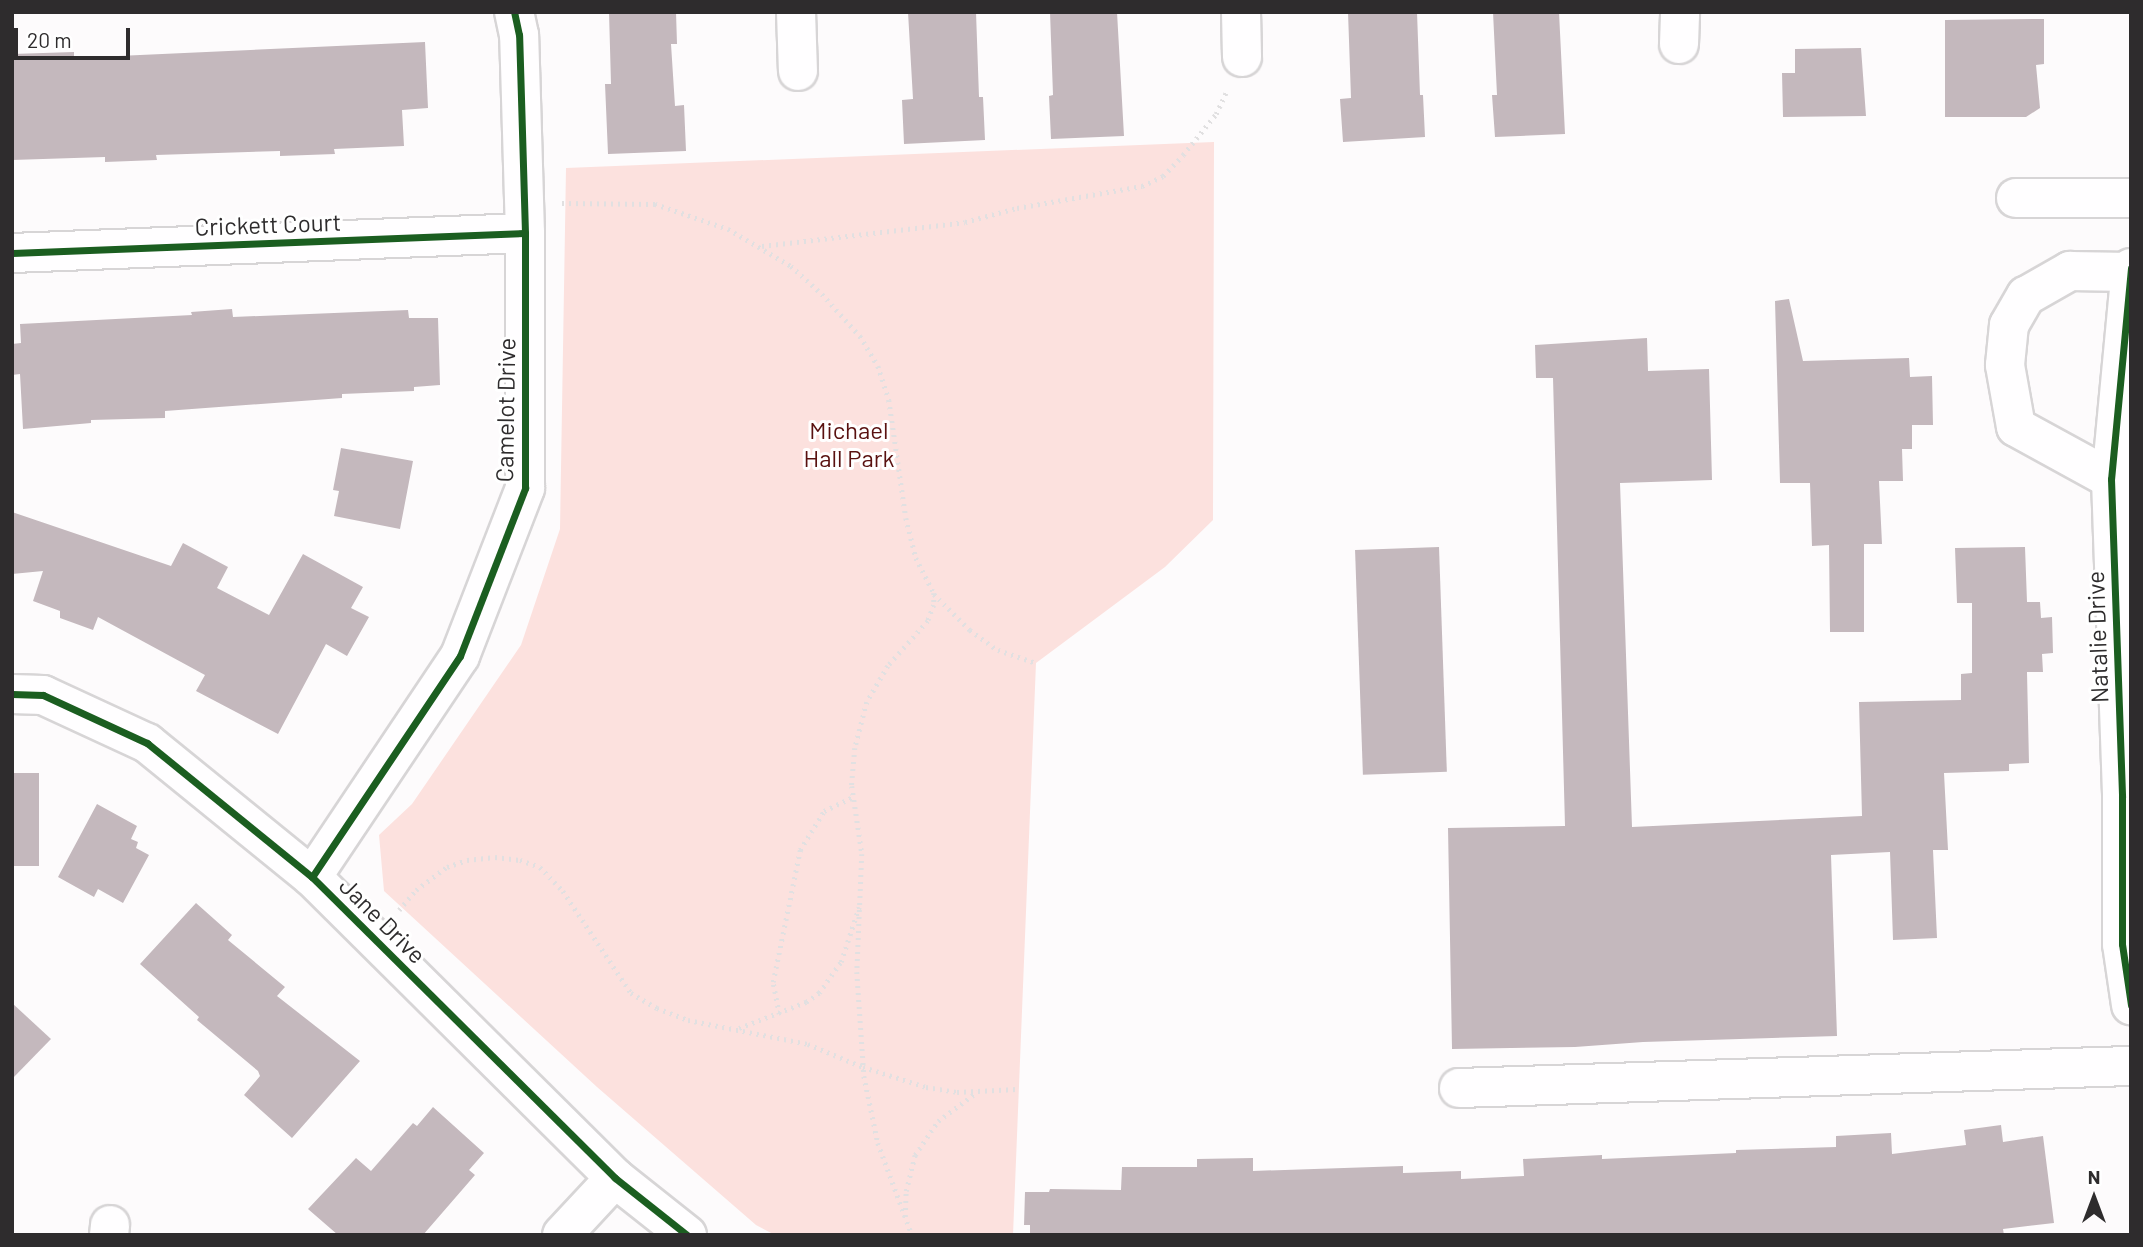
<!DOCTYPE html>
<style>
body{margin:0}
#map{position:relative;width:2143px;height:1247px;overflow:hidden;background:#fdfbfc;font-family:Barlow,sans-serif}
div>[style]{position:absolute}
[style*='--x']{left:calc(var(--x)*1px);top:calc(var(--y)*1px);width:calc(var(--w)*1px);rotate:calc(var(--a)*1deg)}
.green>*{inset:0;background:#fce1de}
.building>*{inset:0;background:#c4b8bd;transform-origin:0 0}
.path>*{height:4.5px;margin-top:-2.25px;transform-origin:0;background:repeating-linear-gradient(90deg,#e1e0e1 0 2px,transparent 0 7px)}
.roads{filter:drop-shadow(2px 0 #d7d5d6) drop-shadow(-2px 0 #d7d5d6) drop-shadow(0 2px #d7d5d6) drop-shadow(0 -2px #d7d5d6)}
.minor>*{height:38px;margin:-19px;padding:0 19px;transform-origin:19px;border-radius:19px;background:#fffeff}
.cycleway>*{height:7px;margin:-3.5px;padding:0 3.5px;transform-origin:3.5px;border-radius:3.5px;background:#1b5e20}
span{translate:-50% -50%;white-space:nowrap;text-align:center;line-height:1.15;-webkit-text-stroke:6px #fff;paint-order:stroke}
.street-label{font-size:24px;color:#2e2c2d}
.park-label{font-size:24px;color:#591110}
.frame{position:absolute;inset:0;border:14px solid #2e2c2d;pointer-events:none}
.north{position:absolute;left:2059px;top:1163px;width:70px;height:70px;-webkit-text-stroke:5px #fff;paint-order:stroke;rotate:0deg;font-size:19px;font-weight:700;line-height:28px;text-align:center;color:#2e2c2d}
.north::after{content:'';display:block;margin:auto;width:24px;height:32px;background:#2e2c2d;clip-path:polygon(50% 0,100% 100%,50% 72%,0 100%)}
.scale{position:absolute;left:14px;top:28px;width:116px;height:32px;box-sizing:border-box;border:4px solid #2e2c2d;border-top:0;padding-left:9px;font-size:21px;line-height:24px;white-space:nowrap;color:#2e2c2d;-webkit-text-stroke:5px #fff;paint-order:stroke}
</style>
<div id="map">
<div class="green">
<i style="clip-path:polygon(1214px 142px,1213px 520px,1165px 567px,1036px 663px,1013px 1235px,775px 1235px,756px 1225px,597px 1087px,384px 891px,379px 835px,412px 804px,521px 645px,560px 529px,566px 168px)"></i>
</div>
<div class="building">
<i style="clip-path:polygon(609px 12px,676px 12px,677px 44px,671px 44px,675px 106px,684px 105px,686px 151px,608px 154px,605px 84px,611px 84px)"></i>
<i style="clip-path:polygon(908px 12px,976px 12px,979px 97px,983px 97px,985px 140px,904px 144px,902px 100px,913px 99px)"></i>
<i style="clip-path:polygon(1050px 12px,1117px 12px,1124px 136px,1051px 139px,1049px 96px,1053px 95px)"></i>
<i style="clip-path:polygon(1348px 12px,1417px 12px,1420px 95px,1423px 95px,1425px 137px,1343px 142px,1340px 99px,1351px 98px)"></i>
<i style="clip-path:polygon(1493px 12px,1559px 12px,1565px 134px,1495px 137px,1492px 95px,1497px 95px)"></i>
<i style="clip-path:polygon(2044px 19px,2044px 64px,2036px 65px,2040px 108px,2026px 117px,1945px 117px,1945px 20px)"></i>
<i style="clip-path:polygon(425px 42px,428px 108px,402px 110px,404px 146px,334px 149px,335px 154px,280px 156px,280px 151px,156px 155px,157px 160px,105px 162px,105px 157px,12px 160px,12px 54px,74px 52px,74px 58px)"></i>
<i style="clip-path:polygon(1861px 48px,1866px 116px,1783px 117px,1782px 73px,1795px 73px,1795px 49px)"></i>
<i style="clip-path:polygon(1789px 299px,1803px 361px,1909px 358px,1910px 377px,1932px 376px,1933px 425px,1912px 425px,1912px 449px,1902px 449px,1903px 481px,1879px 481px,1882px 544px,1864px 544px,1864px 632px,1830px 632px,1829px 545px,1812px 546px,1810px 483px,1780px 483px,1775px 301px)"></i>
<i style="clip-path:polygon(232px 309px,233px 317px,408px 310px,409px 318px,438px 318px,440px 385px,414px 387px,414px 391px,342px 394px,342px 398px,165px 411px,165px 418px,91px 420px,91px 423px,23px 429px,20px 374px,12px 375px,12px 344px,21px 343px,20px 324px,192px 315px,191px 312px)"></i>
<i style="clip-path:polygon(1647px 338px,1648px 371px,1709px 369px,1712px 480px,1620px 483px,1632px 827px,1862px 816px,1859px 702px,1961px 700px,1961px 674px,1972px 673px,1972px 603px,1957px 603px,1955px 548px,2025px 547px,2027px 602px,2040px 602px,2041px 618px,2052px 617px,2053px 653px,2042px 654px,2043px 672px,2027px 672px,2029px 763px,2009px 764px,2009px 771px,1944px 773px,1948px 850px,1933px 850px,1937px 938px,1893px 940px,1890px 852px,1831px 855px,1837px 1036px,1643px 1042px,1575px 1047px,1452px 1049px,1448px 828px,1565px 826px,1553px 378px,1536px 378px,1535px 345px)"></i>
<i style="clip-path:polygon(341px 448px,413px 461px,400px 529px,334px 516px,339px 491px,333px 490px)"></i>
<i style="clip-path:polygon(12px 512px,171px 566px,183px 543px,228px 567px,217px 588px,269px 615px,303px 554px,363px 587px,351px 608px,369px 617px,347px 656px,326px 644px,278px 734px,196px 691px,205px 675px,98px 617px,93px 630px,60px 618px,60px 611px,33px 601px,43px 571px,12px 574px)"></i>
<i style="left:1439px;top:547px;width:225px;height:84px;rotate:88deg"></i>
<i style="left:12px;top:773px;width:27px;height:93px"></i>
<i style="clip-path:polygon(97px 804px,137px 826px,131px 839px,138px 842px,136px 848px,149px 855px,123px 903px,98px 889px,94px 897px,58px 877px)"></i>
<i style="clip-path:polygon(196px 903px,232px 935px,228px 940px,285px 987px,277px 996px,360px 1061px,292px 1138px,244px 1095px,260px 1076px,258px 1071px,197px 1020px,199px 1017px,140px 964px)"></i>
<i style="clip-path:polygon(12px 1003px,51px 1039px,12px 1079px)"></i>
<i style="clip-path:polygon(433px 1107px,484px 1153px,469px 1170px,475px 1175px,423px 1235px,338px 1235px,308px 1209px,356px 1158px,371px 1171px,413px 1123px,417px 1126px)"></i>
<i style="clip-path:polygon(2001px 1125px,2003px 1142px,2043px 1136px,2054px 1223px,2003px 1229px,2004px 1235px,1030px 1235px,1030px 1225px,1024px 1225px,1025px 1192px,1049px 1192px,1050px 1189px,1121px 1190px,1122px 1167px,1197px 1167px,1197px 1159px,1253px 1158px,1253px 1171px,1403px 1166px,1403px 1173px,1461px 1171px,1461px 1179px,1524px 1176px,1523px 1159px,1602px 1155px,1602px 1159px,1736px 1153px,1736px 1150px,1836px 1147px,1836px 1136px,1891px 1133px,1892px 1154px,1966px 1145px,1964px 1130px)"></i>
</div>
<div class="path">
<i style="--x:562;--y:203;--w:93;--a:0.6"></i>
<i style="--x:655;--y:204;--w:77;--a:18.9"></i>
<i style="--x:728;--y:229;--w:73;--a:30.4"></i>
<i style="--x:791;--y:266;--w:42;--a:42.1"></i>
<i style="--x:822;--y:294;--w:57;--a:47.9"></i>
<i style="--x:860;--y:336;--w:35;--a:59"></i>
<i style="--x:878;--y:366;--w:36;--a:72"></i>
<i style="--x:889;--y:400;--w:119;--a:81.8"></i>
<i style="--x:906;--y:518;--w:41;--a:76"></i>
<i style="--x:916;--y:558;--w:39;--a:63"></i>
<i style="--x:934;--y:593;--w:12;--a:90"></i>
<i style="--x:934;--y:605;--w:17;--a:111"></i>
<i style="--x:928;--y:621;--w:60;--a:131.6"></i>
<i style="--x:888;--y:666;--w:42;--a:120.3"></i>
<i style="--x:867;--y:702;--w:48;--a:104.6"></i>
<i style="--x:855;--y:748;--w:38;--a:95"></i>
<i style="--x:852;--y:786;--w:69;--a:81.6"></i>
<i style="--x:862;--y:854;--w:118;--a:92.4"></i>
<i style="--x:857;--y:972;--w:104;--a:86.1"></i>
<i style="--x:864;--y:1076;--w:68;--a:78.2"></i>
<i style="--x:878;--y:1143;--w:98;--a:69.7"></i>
<i style="--x:762;--y:246;--w:204;--a:-6.7"></i>
<i style="--x:965;--y:222;--w:54;--a:-15.1"></i>
<i style="--x:1017;--y:208;--w:127;--a:-10"></i>
<i style="--x:1142;--y:186;--w:23;--a:-25"></i>
<i style="--x:1163;--y:176;--w:29;--a:-46"></i>
<i style="--x:1183;--y:155;--w:53;--a:-51.2"></i>
<i style="--x:1216;--y:114;--w:26;--a:-65"></i>
<i style="--x:934;--y:594;--w:51;--a:45"></i>
<i style="--x:970;--y:630;--w:34;--a:36"></i>
<i style="--x:998;--y:650;--w:40;--a:18.9"></i>
<i style="--x:399;--y:910;--w:26;--a:-50"></i>
<i style="--x:416;--y:890;--w:39;--a:-37"></i>
<i style="--x:447;--y:867;--w:21;--a:-19"></i>
<i style="--x:467;--y:860;--w:28;--a:-6"></i>
<i style="--x:495;--y:857;--w:25;--a:7"></i>
<i style="--x:520;--y:860;--w:21;--a:19"></i>
<i style="--x:540;--y:867;--w:33;--a:46"></i>
<i style="--x:563;--y:891;--w:123;--a:56.3"></i>
<i style="--x:631;--y:993;--w:30;--a:30"></i>
<i style="--x:657;--y:1008;--w:33;--a:21"></i>
<i style="--x:688;--y:1020;--w:122;--a:11.3"></i>
<i style="--x:808;--y:1044;--w:60;--a:22.7"></i>
<i style="--x:863;--y:1067;--w:66;--a:17.6"></i>
<i style="--x:926;--y:1087;--w:31;--a:9"></i>
<i style="--x:957;--y:1092;--w:60;--a:-2.9"></i>
<i style="--x:779;--y:1014;--w:33;--a:-101"></i>
<i style="--x:773;--y:982;--w:135;--a:-78.4"></i>
<i style="--x:800;--y:850;--w:46;--a:-58.4"></i>
<i style="--x:824;--y:811;--w:32;--a:-26"></i>
<i style="--x:739;--y:1028;--w:72;--a:-21.2"></i>
<i style="--x:806;--y:1002;--w:16;--a:-35"></i>
<i style="--x:819;--y:993;--w:38;--a:-55"></i>
<i style="--x:841;--y:962;--w:58;--a:-71.9"></i>
<i style="--x:905;--y:1217;--w:26;--a:-88"></i>
<i style="--x:906;--y:1191;--w:37;--a:-76"></i>
<i style="--x:915;--y:1155;--w:41;--a:-55.9"></i>
<i style="--x:938;--y:1121;--w:49;--a:-36.6"></i>
</div>
<div class="roads">
<div class="minor">
<i style="--x:796;--y:12;--w:59;--a:88.1"></i>
<i style="--x:1241;--y:12;--w:45;--a:88.7"></i>
<i style="--x:1679;--y:44;--w:32;--a:-88"></i>
<i style="--x:2016;--y:198;--w:115;--a:0"></i>
<i style="--x:12;--y:253;--w:513;--a:-2.23"></i>
<i style="--x:2131;--y:268;--w:212;--a:95.4"></i>
<i style="--x:2111;--y:479;--w:318;--a:88"></i>
<i style="--x:2122;--y:797;--w:147;--a:90"></i>
<i style="--x:2122;--y:944;--w:62;--a:81.6"></i>
<i style="--x:2111;--y:479;--w:108;--a:-151.3"></i>
<i style="--x:2016;--y:427;--w:63;--a:-100.1"></i>
<i style="--x:2005;--y:365;--w:40;--a:-84.3"></i>
<i style="--x:2009;--y:325;--w:34;--a:-60"></i>
<i style="--x:2026;--y:296;--w:51;--a:-29.6"></i>
<i style="--x:2070;--y:271;--w:60;--a:1"></i>
<i style="--x:12;--y:694;--w:31;--a:2"></i>
<i style="--x:43;--y:695;--w:115;--a:24.8"></i>
<i style="--x:147;--y:743;--w:213;--a:39.1"></i>
<i style="--x:312;--y:877;--w:427;--a:44.8"></i>
<i style="--x:615;--y:1178;--w:92;--a:38.4"></i>
<i style="--x:312;--y:877;--w:266;--a:-56.2"></i>
<i style="--x:460;--y:656;--w:180;--a:-68.8"></i>
<i style="--x:525;--y:488;--w:255;--a:-90"></i>
<i style="--x:525;--y:233;--w:198;--a:-91.7"></i>
<i style="--x:519;--y:35;--w:24;--a:-102"></i>
<i style="--x:1459;--y:1088;--w:672;--a:-1.88"></i>
<i style="--x:109;--y:1235;--w:10;--a:-84"></i>
<i style="--x:562;--y:1235;--w:78;--a:-47.1"></i>
</div>
</div>
<div class="cycleway">
<i style="--x:12;--y:253;--w:513;--a:-2.23"></i>
<i style="--x:2131;--y:268;--w:212;--a:95.4"></i>
<i style="--x:2111;--y:479;--w:318;--a:88"></i>
<i style="--x:2122;--y:797;--w:147;--a:90"></i>
<i style="--x:2122;--y:944;--w:62;--a:81.6"></i>
<i style="--x:12;--y:694;--w:31;--a:2"></i>
<i style="--x:43;--y:695;--w:115;--a:24.8"></i>
<i style="--x:147;--y:743;--w:213;--a:39.1"></i>
<i style="--x:312;--y:877;--w:427;--a:44.8"></i>
<i style="--x:615;--y:1178;--w:92;--a:38.4"></i>
<i style="--x:312;--y:877;--w:266;--a:-56.2"></i>
<i style="--x:460;--y:656;--w:180;--a:-68.8"></i>
<i style="--x:525;--y:488;--w:255;--a:-90"></i>
<i style="--x:525;--y:233;--w:198;--a:-91.7"></i>
<i style="--x:519;--y:35;--w:24;--a:-102"></i>
</div>
<div class="street-label">
<span style="left:268px;top:224px;rotate:-2deg">Crickett Court</span>
<span style="left:505px;top:410px;rotate:-89deg">Camelot Drive</span>
<span style="left:2097px;top:637px;rotate:-92deg">Natalie Drive</span>
<span style="left:383px;top:920px;rotate:45deg">Jane Drive</span>
</div>
<div class="park-label">
<span style="left:849px;top:444px">Michael<br>Hall Park</span>
</div>
<div class="frame"></div>
<div class="north">N</div>
<div class="scale">20 m</div>
</div>
